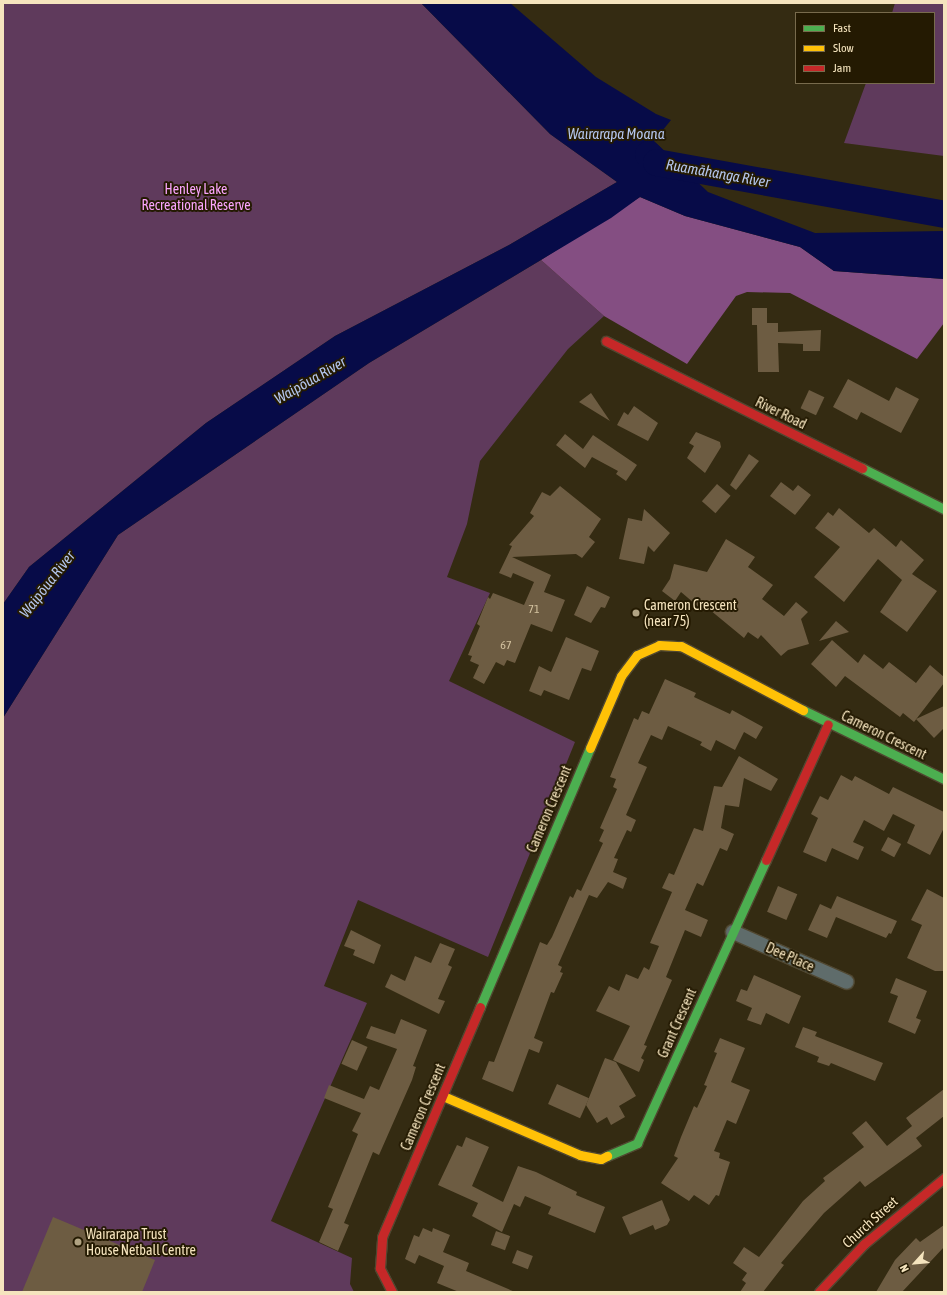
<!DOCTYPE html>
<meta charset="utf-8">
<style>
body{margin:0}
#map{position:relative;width:947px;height:1295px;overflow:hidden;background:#342b12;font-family:"Asap Condensed",sans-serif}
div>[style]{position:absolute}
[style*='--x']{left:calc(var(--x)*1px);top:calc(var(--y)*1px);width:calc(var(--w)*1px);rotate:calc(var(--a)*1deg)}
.green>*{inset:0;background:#5f3a5c}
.forest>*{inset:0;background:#844e82}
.water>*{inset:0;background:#070b48}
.river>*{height:27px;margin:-13.5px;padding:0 13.5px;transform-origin:13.5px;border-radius:13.5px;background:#070b48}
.building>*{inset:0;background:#6d5c42;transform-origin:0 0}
.roads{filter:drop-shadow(1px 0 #504730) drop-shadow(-1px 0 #504730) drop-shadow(0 1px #504730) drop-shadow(0 -1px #504730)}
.street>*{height:14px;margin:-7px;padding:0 7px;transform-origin:7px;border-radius:7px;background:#5f6c6b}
.fast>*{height:9px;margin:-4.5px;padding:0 4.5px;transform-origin:4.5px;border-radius:4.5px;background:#4caf50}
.slow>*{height:9px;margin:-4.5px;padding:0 4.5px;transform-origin:4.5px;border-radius:4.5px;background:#ffc107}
.jam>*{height:9px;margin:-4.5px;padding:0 4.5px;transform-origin:4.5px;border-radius:4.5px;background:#c62828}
.dots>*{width:11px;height:11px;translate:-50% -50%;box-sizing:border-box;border:2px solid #241a02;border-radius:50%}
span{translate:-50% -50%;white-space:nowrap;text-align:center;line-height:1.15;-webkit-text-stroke:4px #241a02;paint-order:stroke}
.number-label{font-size:12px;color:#d3c29f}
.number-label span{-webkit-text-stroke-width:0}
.park-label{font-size:14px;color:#fba5fd}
.street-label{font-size:14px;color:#f5e4be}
.poi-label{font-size:14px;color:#f5e4be}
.left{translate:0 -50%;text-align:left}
.water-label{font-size:15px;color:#b4c6ee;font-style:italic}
.frame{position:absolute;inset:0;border:4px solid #f5e4be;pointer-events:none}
.legend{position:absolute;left:795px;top:12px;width:140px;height:72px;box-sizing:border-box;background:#241a02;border:1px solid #786b4d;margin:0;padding:5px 7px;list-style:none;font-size:12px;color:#f5e4be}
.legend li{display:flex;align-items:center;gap:8px;height:20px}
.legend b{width:20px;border:1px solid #786b4d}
.north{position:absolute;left:895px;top:1243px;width:40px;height:40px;-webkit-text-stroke:3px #241a02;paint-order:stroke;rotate:243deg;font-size:11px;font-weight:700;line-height:16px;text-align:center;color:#f5e4be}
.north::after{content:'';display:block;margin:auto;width:14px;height:18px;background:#f5e4be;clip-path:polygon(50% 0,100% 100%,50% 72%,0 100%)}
</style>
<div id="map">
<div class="green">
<i style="clip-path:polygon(3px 3px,421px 3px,550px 134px,617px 182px,509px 245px,335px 336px,206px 423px,29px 567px,3px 604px)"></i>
<i style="clip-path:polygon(895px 3px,944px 3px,944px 156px,844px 143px,866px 83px,934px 83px,934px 13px,892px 13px)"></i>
<i style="clip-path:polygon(541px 260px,604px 316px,568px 349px,480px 461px,467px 524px,447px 577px,490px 593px,449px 681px,575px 742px,488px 957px,358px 900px,324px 986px,367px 1003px,271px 1221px,352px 1258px,350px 1284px,354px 1292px,3px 1292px,3px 718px,118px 535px,369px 363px)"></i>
</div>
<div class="forest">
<i style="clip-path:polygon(640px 197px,685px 216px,800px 247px,834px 271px,944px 279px,944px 323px,917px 359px,790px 293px,747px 292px,736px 296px,687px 364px,604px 316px,541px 260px)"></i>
</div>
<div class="water">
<i style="clip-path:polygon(421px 3px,510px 3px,596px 77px,656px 114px,671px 120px,654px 141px,708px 192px,815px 233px,944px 231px,944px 279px,834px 271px,800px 247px,685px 216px,640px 197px,611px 218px,369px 363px,118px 535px,3px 718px,3px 604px,29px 567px,206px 423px,335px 336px,509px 245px,617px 182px,550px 134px)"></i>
</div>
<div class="river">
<i style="--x:648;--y:154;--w:11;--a:45"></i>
<i style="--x:656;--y:162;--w:293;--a:10.2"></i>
</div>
<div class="building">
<i style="clip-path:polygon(752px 308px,767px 308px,767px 323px,778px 323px,778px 332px,821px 330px,820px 351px,803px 351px,803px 344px,778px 343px,779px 372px,758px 372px,757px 325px,752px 325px)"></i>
<i style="clip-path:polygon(848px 379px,889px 401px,896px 387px,919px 399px,901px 433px,861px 412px,857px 420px,833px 407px)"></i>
<i style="left:809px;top:390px;width:17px;height:20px;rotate:25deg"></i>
<i style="clip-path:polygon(591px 393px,610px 421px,579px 402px)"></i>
<i style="clip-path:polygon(634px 406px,658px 423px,648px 441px,617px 425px,624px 412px,628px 415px)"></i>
<i style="clip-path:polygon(696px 432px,720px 442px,721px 447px,705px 473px,687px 458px,694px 446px,689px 443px)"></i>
<i style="clip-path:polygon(565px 434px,583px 449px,593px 435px,637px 465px,626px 481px,616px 474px,618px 471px,592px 457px,585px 468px,556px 445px)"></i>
<i style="clip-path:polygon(749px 454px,759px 461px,736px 490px,730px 485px)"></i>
<i style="clip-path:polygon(781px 482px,793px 491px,798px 485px,811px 495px,795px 515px,770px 496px)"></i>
<i style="left:717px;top:484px;width:18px;height:23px;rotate:41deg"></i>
<i style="clip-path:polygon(560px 486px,601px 519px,589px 537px,595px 542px,582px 558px,576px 554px,512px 557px,551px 575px,544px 592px,565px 600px,552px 632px,531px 624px,515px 663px,507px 660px,504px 666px,496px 662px,484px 684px,473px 678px,479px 665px,470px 661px,472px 656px,468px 655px,480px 626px,477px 624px,488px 597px,490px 599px,493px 593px,524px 605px,534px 582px,513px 573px,511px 578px,499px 573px,512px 546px,509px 545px,534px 516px,530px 513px,542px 492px,550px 496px)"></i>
<i style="clip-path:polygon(839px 508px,869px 533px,874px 528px,896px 547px,901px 540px,924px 560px,912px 574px,937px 591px,907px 632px,880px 612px,902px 580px,878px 559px,844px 602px,814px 577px,840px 547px,815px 528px,828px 512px,833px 516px)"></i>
<i style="clip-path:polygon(644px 509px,670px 533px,654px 552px,648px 546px,644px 564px,619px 559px,628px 518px,642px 521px)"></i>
<i style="clip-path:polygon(726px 539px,755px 557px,748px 567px,773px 585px,762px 599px,784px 616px,796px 602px,808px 612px,801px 619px,809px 644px,788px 650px,781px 656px,761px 635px,758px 639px,748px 632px,744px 638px,704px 605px,701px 609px,681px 592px,675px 601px,662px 591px,670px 579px,674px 564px,707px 572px)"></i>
<i style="clip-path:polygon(587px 586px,610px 597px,605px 608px,601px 607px,591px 623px,574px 615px)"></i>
<i style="clip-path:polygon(836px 621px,849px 632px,819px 641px)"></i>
<i style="clip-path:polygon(566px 637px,599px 651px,591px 671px,582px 668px,569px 700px,544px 690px,541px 696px,529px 691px,539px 666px,551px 672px)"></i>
<i style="clip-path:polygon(832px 640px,858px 663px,864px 654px,883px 669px,889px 662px,916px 683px,930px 665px,944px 677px,944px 683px,914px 722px,903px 713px,900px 717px,845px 676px,836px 687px,811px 664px)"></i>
<i style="clip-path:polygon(665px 679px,696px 693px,694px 697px,730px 714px,732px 710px,763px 727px,756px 739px,744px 732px,735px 750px,716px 740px,711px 751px,700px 745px,702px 742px,668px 726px,662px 740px,651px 735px,638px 763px,647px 767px,626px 815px,636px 820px,631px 832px,627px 830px,614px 858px,618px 859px,613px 872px,627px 878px,623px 889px,608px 882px,597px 898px,589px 895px,558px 965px,562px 967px,560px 972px,563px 973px,554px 993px,551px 992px,534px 1038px,543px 1042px,539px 1053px,529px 1049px,513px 1092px,482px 1079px,489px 1061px,494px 1062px,540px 942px,547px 945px,552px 937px,570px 896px,573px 898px,577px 889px,581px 891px,603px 843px,599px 841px,604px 830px,600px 828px,617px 789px,613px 787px,616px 779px,610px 777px,634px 718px,638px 720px,642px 711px,649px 714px)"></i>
<i style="clip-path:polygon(944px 706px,944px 728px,934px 738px,916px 719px)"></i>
<i style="clip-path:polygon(739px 756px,778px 779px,771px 791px,744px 778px,739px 807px,725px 805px,721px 828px,734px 834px,727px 851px,720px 848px,703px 886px,697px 883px,685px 910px,708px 920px,701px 937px,685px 930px,666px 977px,672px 980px,644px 1045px,647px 1046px,641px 1058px,644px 1060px,639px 1072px,613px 1060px,630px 1026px,596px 1011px,609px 986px,619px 991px,626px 974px,638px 979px,644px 967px,649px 970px,659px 946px,650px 943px,672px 892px,662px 888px,669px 873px,674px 875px,694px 828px,703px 831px,714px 786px,722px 787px)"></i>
<i style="clip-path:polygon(841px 775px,852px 781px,855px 776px,889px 794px,893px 787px,944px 812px,944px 828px,930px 855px,907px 843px,915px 825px,893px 814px,884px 831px,864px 820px,853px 842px,864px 847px,858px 860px,832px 848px,826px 862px,803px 852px,818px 818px,811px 814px,820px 796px,828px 800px)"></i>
<i style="left:888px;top:837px;width:15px;height:15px;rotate:28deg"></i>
<i style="left:778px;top:886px;width:21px;height:28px;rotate:23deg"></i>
<i style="clip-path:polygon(927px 889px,944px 898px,944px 971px,935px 971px,907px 958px,922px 925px,911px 920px)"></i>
<i style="clip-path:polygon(837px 896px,897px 921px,891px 934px,889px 933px,886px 938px,836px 917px,827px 938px,808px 930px,820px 904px,831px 909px)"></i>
<i style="clip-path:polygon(351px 930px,381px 945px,374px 964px,353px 955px,355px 950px,344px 946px)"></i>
<i style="clip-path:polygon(440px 943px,455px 949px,448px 965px,452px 967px,438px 999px,445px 1001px,439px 1014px,385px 987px,391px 974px,405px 981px,415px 956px,431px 963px)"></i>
<i style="clip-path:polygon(754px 975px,801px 996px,789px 1024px,766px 1013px,761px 1025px,747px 1020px,752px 1008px,736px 1001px,741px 989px,747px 991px)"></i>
<i style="clip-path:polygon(896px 978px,927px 991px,916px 1018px,921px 1020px,915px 1034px,888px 1022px,898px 996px,890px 993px)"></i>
<i style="clip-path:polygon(401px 1019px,427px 1030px,413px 1066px,416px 1067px,412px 1080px,379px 1155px,373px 1152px,344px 1223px,349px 1225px,338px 1251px,319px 1242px,333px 1209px,328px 1207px,358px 1134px,352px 1131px,361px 1113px,324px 1098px,329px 1085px,364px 1099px,370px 1086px,379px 1090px,397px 1049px,366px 1038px,371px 1026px,395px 1034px)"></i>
<i style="clip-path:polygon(803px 1027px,817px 1032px,815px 1036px,883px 1063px,875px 1081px,831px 1063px,829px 1066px,817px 1062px,819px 1057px,795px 1047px)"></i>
<i style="clip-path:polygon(720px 1038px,745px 1048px,731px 1082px,750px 1090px,736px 1124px,727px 1120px,714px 1151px,720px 1153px,719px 1158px,730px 1162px,719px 1196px,716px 1195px,709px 1205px,694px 1195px,689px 1201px,661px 1183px,678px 1158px,674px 1156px,681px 1137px,694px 1106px,697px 1108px,707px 1086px,704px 1085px,717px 1053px,714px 1052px)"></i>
<i style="left:352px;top:1040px;width:17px;height:26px;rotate:24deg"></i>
<i style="clip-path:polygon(605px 1058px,616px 1062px,636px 1096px,619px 1106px,625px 1117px,611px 1125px,607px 1117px,597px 1123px,586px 1105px)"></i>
<i style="left:557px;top:1084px;width:35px;height:22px;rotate:24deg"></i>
<i style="clip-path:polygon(944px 1089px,944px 1116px,916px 1138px,922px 1146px,865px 1187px,860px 1181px,824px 1213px,781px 1263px,784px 1265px,763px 1292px,740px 1292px,746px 1283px,742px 1280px,747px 1273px,733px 1263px,744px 1247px,759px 1257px,803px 1201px,825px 1181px,823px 1178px,864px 1147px,852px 1133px,866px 1121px,887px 1146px,912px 1126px,906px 1118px)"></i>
<i style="clip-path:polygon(466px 1137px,489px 1147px,472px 1186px,503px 1202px,518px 1166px,536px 1172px,577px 1192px,576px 1195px,605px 1207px,595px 1233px,548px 1214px,551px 1207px,525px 1196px,520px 1207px,514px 1204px,502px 1232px,472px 1216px,478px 1203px,438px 1185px,457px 1145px,462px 1147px)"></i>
<i style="clip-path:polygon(662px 1200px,670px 1220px,667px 1225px,655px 1230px,653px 1225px,630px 1235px,622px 1217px)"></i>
<i style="clip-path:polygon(53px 1217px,155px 1260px,142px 1292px,22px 1292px)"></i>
<i style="clip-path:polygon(944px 1225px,944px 1247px,902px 1292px,876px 1292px,895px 1260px,916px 1238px,920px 1242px)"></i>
<i style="clip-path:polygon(423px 1228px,432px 1232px,433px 1228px,450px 1235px,443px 1252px,469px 1263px,466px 1271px,515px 1292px,459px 1292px,437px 1283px,444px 1266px,419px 1255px,415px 1264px,405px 1259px,414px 1235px,419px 1237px)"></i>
<i style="left:496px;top:1231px;width:15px;height:15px;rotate:20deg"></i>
<i style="left:517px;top:1250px;width:17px;height:14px;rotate:21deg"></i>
</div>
<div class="roads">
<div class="street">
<i style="--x:733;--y:932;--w:124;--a:23.7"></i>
</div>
<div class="fast">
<i style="--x:862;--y:468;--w:92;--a:26.6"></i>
<i style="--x:803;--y:710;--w:157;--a:26.1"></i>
<i style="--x:480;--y:1007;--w:281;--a:-67"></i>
<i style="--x:607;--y:1156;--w:33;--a:-23"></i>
<i style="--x:637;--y:1143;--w:311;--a:-65.5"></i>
</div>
<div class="slow">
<i style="--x:590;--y:748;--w:78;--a:-66.7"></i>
<i style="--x:621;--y:676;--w:26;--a:-53"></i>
<i style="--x:637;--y:655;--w:24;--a:-24"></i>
<i style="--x:659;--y:645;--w:22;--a:3"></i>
<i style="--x:681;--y:646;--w:138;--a:27.7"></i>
<i style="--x:443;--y:1096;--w:149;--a:23.3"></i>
<i style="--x:580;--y:1155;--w:21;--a:11"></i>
<i style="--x:601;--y:1159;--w:7;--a:-27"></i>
</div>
<div class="jam">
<i style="--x:606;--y:341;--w:286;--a:26.4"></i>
<i style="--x:766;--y:860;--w:149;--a:-65.5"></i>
<i style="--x:392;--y:1292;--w:27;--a:-117"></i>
<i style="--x:380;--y:1268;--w:31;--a:-86"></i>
<i style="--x:382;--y:1237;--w:250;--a:-66.9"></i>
<i style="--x:819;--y:1292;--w:66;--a:-46.8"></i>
<i style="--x:864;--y:1244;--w:104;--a:-39.5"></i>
</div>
</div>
<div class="dots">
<i style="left:636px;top:613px;background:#b1a382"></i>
<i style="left:78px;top:1242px;background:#b1a382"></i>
</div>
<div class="number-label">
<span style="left:534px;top:610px">71</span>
<span style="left:506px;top:646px">67</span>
</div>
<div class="park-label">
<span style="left:196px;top:197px">Henley Lake<br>Recreational Reserve</span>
</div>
<div class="street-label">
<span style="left:781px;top:413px;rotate:26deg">River Road</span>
<span style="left:884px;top:735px;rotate:26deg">Cameron Crescent</span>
<span style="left:549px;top:809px;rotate:-67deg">Cameron Crescent</span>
<span style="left:790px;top:957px;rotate:24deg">Dee Place</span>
<span style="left:677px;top:1023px;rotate:-66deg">Grant Crescent</span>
<span style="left:423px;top:1107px;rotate:-67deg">Cameron Crescent</span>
<span style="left:870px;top:1222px;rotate:-42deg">Church Street</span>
</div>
<div class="poi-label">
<span class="left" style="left:644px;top:613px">Cameron Crescent<br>(near 75)</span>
<span class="left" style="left:86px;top:1242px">Wairarapa Trust<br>House Netball Centre</span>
</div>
<div class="water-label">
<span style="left:616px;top:134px">Wairarapa Moana</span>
<span style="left:718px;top:173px;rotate:10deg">Ruamāhanga River</span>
<span style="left:310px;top:380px;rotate:-30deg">Waipōua River</span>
<span style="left:47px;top:584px;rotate:-52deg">Waipōua River</span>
</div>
<div class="frame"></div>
<ul class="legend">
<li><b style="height:5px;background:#4caf50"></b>Fast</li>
<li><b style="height:5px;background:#ffc107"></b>Slow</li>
<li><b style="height:5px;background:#c62828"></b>Jam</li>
</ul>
<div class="north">N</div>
</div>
